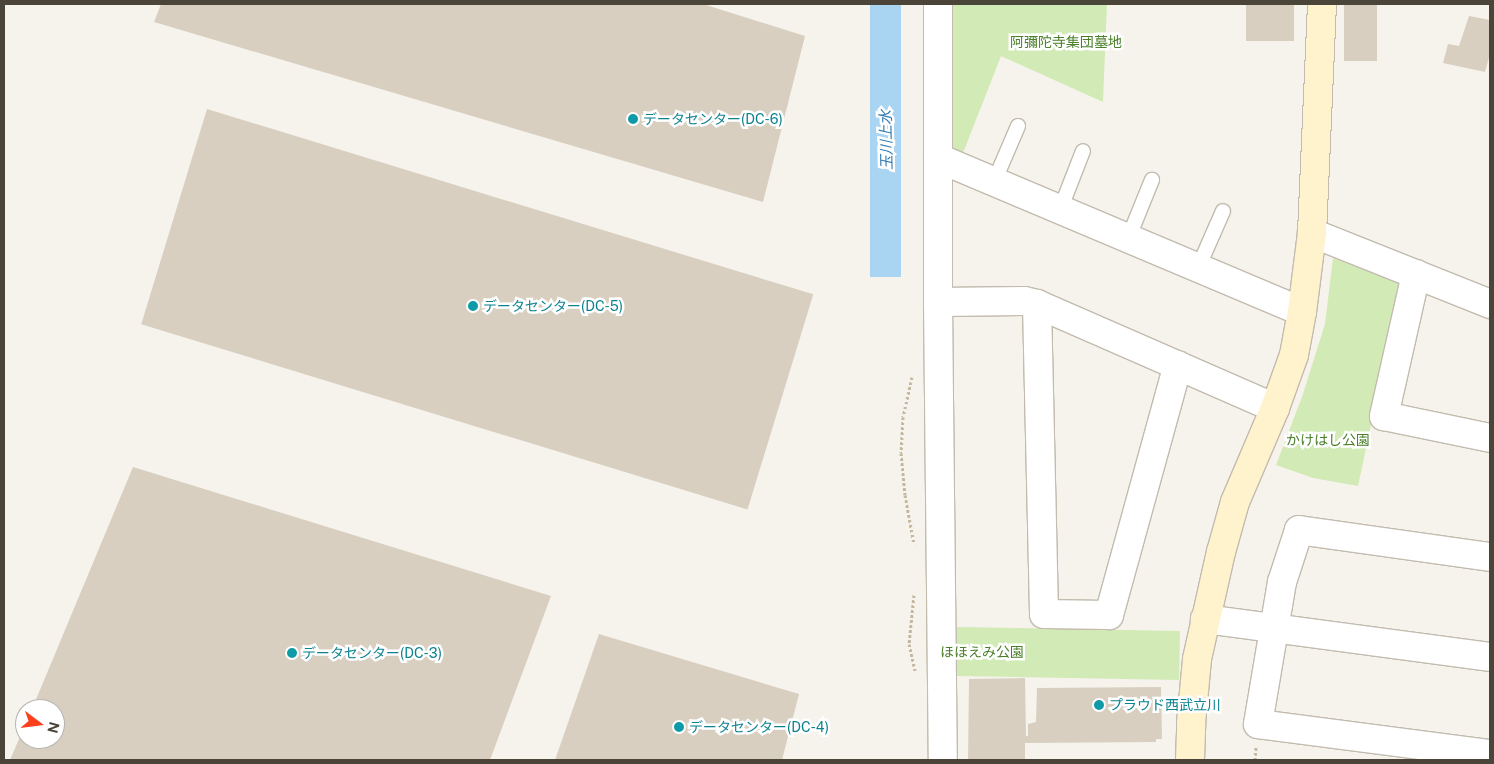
<!DOCTYPE html>
<meta charset="utf-8">
<style>
body{margin:0}
#map{position:relative;width:1494px;height:764px;overflow:hidden;background:#f6f3ec;font-family:"Public Sans","Noto Sans JP",sans-serif}
div>[style]{position:absolute}
[style*='--x']{left:calc(var(--x)*1px);top:calc(var(--y)*1px);width:calc(var(--w)*1px);rotate:calc(var(--a)*1deg)}
.green>*{inset:0;background:#d2eab5;transform-origin:0 0}
.water>*{inset:0;background:#a9d4f2;transform-origin:0 0}
.building>*{inset:0;background:#d8cfc1;transform-origin:0 0}
.path>*{height:3px;margin-top:-1.5px;transform-origin:0;background:repeating-linear-gradient(90deg,#c4b79f 0 2.5px,transparent 0 5px)}
.roads{filter:drop-shadow(1px 0 #c2bbae) drop-shadow(-1px 0 #c2bbae) drop-shadow(0 1px #c2bbae) drop-shadow(0 -1px #c2bbae)}
.lane>*{height:14px;margin:-7px;padding:0 7px;transform-origin:7px;border-radius:7px;background:#fff}
.street>*{height:28px;margin:-14px;padding:0 14px;transform-origin:14px;border-radius:14px;background:#fff}
.secondary>*{height:28px;margin:-14px;padding:0 14px;transform-origin:14px;border-radius:14px;background:#fff3cd}
.dots>*{width:14px;height:14px;translate:-50% -50%;box-sizing:border-box;border:2px solid #fff;border-radius:50%}
span{translate:-50% -50%;white-space:nowrap;text-align:center;line-height:1.15;-webkit-text-stroke:5px #fff;paint-order:stroke}
.park-label{font-size:14px;color:#4a7f2a}
.culture-label{font-size:14px;color:#0d838f}
.left{translate:0 -50%;text-align:left}
.water-label{font-size:15px;color:#2e7ab2;font-style:italic}
.frame{position:absolute;inset:0;border:5px solid #4b4439;pointer-events:none}
.north{position:absolute;left:15px;top:699px;width:50px;height:50px;box-sizing:border-box;background:#fff;border:1px solid #b7b4b0;border-radius:50%;rotate:105deg;font-size:14px;font-weight:700;line-height:20px;text-align:center;color:#4b4439}
.north::after{content:'';display:block;margin:auto;width:18px;height:22px;background:#fc3f1d;clip-path:polygon(50% 0,100% 100%,50% 72%,0 100%)}
</style>
<div id="map">
<div class="green">
<i style="clip-path:polygon(952px 4px,1107px 4px,1103px 102px,1001px 56px,963px 153px,951px 147px)"></i>
<i style="clip-path:polygon(1333px 258px,1401px 284px,1358px 486px,1313px 478px,1276px 465px,1302px 397px,1325px 324px)"></i>
<i style="left:957px;top:627px;width:223px;height:49px;rotate:1deg"></i>
</div>
<div class="water">
<i style="left:870px;top:4px;width:31px;height:273px"></i>
</div>
<div class="building">
<i style="clip-path:polygon(161px 4px,703px 4px,805px 36px,763px 202px,154px 22px)"></i>
<i style="left:1246px;top:4px;width:48px;height:37px"></i>
<i style="left:1344px;top:4px;width:33px;height:57px"></i>
<i style="clip-path:polygon(1469px 16px,1490px 20px,1490px 54px,1485px 72px,1443px 63px,1448px 44px,1459px 46px)"></i>
<i style="left:207px;top:109px;width:634px;height:225px;rotate:17deg"></i>
<i style="clip-path:polygon(133px 467px,551px 596px,490px 760px,10px 760px,25px 725px,25px 739px,55px 739px,55px 709px,32px 709px)"></i>
<i style="clip-path:polygon(599px 634px,799px 694px,782px 760px,555px 760px)"></i>
<i style="clip-path:polygon(1025px 678px,1026px 736px,1028px 736px,1028px 724px,1036px 722px,1037px 688px,1161px 687px,1162px 739px,1156px 739px,1156px 742px,1025px 743px,1025px 760px,968px 760px,969px 679px)"></i>
</div>
<div class="path">
<i style="--x:912;--y:377;--w:41;--a:102.7"></i>
<i style="--x:903;--y:417;--w:36;--a:93"></i>
<i style="--x:901;--y:453;--w:42;--a:84.6"></i>
<i style="--x:905;--y:495;--w:50;--a:79.6"></i>
<i style="--x:914;--y:595;--w:49;--a:95.8"></i>
<i style="--x:909;--y:644;--w:27;--a:77"></i>
<i style="--x:1255;--y:760;--w:13;--a:-86"></i>
</div>
<div class="roads">
<div class="lane">
<i style="--x:994;--y:182;--w:61;--a:-66.8"></i>
<i style="--x:1060;--y:210;--w:63;--a:-68.7"></i>
<i style="--x:1128;--y:239;--w:64;--a:-67.9"></i>
<i style="--x:1198;--y:268;--w:62;--a:-66.3"></i>
</div>
<div class="street">
<i style="--x:938;--y:4;--w:298;--a:90"></i>
<i style="--x:938;--y:302;--w:458;--a:89.4"></i>
<i style="--x:938;--y:158;--w:395;--a:22.9"></i>
<i style="--x:1312;--y:233;--w:192;--a:21.7"></i>
<i style="--x:1416;--y:274;--w:146;--a:102.7"></i>
<i style="--x:1384;--y:416;--w:108;--a:11.7"></i>
<i style="--x:938;--y:302;--w:86;--a:-0.7"></i>
<i style="--x:1024;--y:301;--w:13;--a:13"></i>
<i style="--x:1037;--y:304;--w:260;--a:23.6"></i>
<i style="--x:1037;--y:304;--w:310;--a:88.7"></i>
<i style="--x:1044;--y:614;--w:65;--a:0.9"></i>
<i style="--x:1109;--y:615;--w:259;--a:-74.6"></i>
<i style="--x:1490;--y:557;--w:193;--a:-172"></i>
<i style="--x:1299;--y:530;--w:55;--a:108.1"></i>
<i style="--x:1282;--y:582;--w:144;--a:99.6"></i>
<i style="--x:1258;--y:724;--w:234;--a:7.4"></i>
<i style="--x:1205;--y:619;--w:288;--a:7.6"></i>
</div>
<div class="secondary">
<i style="--x:1190;--y:760;--w:37;--a:-88"></i>
<i style="--x:1191;--y:723;--w:64;--a:-84.6"></i>
<i style="--x:1197;--y:659;--w:110;--a:-77.4"></i>
<i style="--x:1221;--y:552;--w:52;--a:-74.4"></i>
<i style="--x:1235;--y:502;--w:102;--a:-66.9"></i>
<i style="--x:1275;--y:408;--w:56;--a:-70.3"></i>
<i style="--x:1294;--y:355;--w:44;--a:-79.5"></i>
<i style="--x:1302;--y:312;--w:80;--a:-82.8"></i>
<i style="--x:1312;--y:233;--w:229;--a:-87.5"></i>
</div>
</div>
<div class="dots">
<i style="left:633px;top:119px;background:#0f9aa8"></i>
<i style="left:473px;top:306px;background:#0f9aa8"></i>
<i style="left:292px;top:653px;background:#0f9aa8"></i>
<i style="left:1099px;top:705px;background:#0f9aa8"></i>
<i style="left:679px;top:727px;background:#0f9aa8"></i>
</div>
<div class="park-label">
<span style="left:1066px;top:42px">阿彌陀寺集団墓地</span>
<span style="left:1328px;top:440px">かけはし公園</span>
<span style="left:982px;top:652px">ほほえみ公園</span>
</div>
<div class="culture-label">
<span class="left" style="left:643px;top:119px">データセンター(DC-6)</span>
<span class="left" style="left:483px;top:306px">データセンター(DC-5)</span>
<span class="left" style="left:302px;top:653px">データセンター(DC-3)</span>
<span class="left" style="left:1109px;top:705px">プラウド西武立川</span>
<span class="left" style="left:689px;top:727px">データセンター(DC-4)</span>
</div>
<div class="water-label">
<span style="left:886px;top:140px;rotate:-91deg">玉川上水</span>
</div>
<div class="frame"></div>
<div class="north">N</div>
</div>
